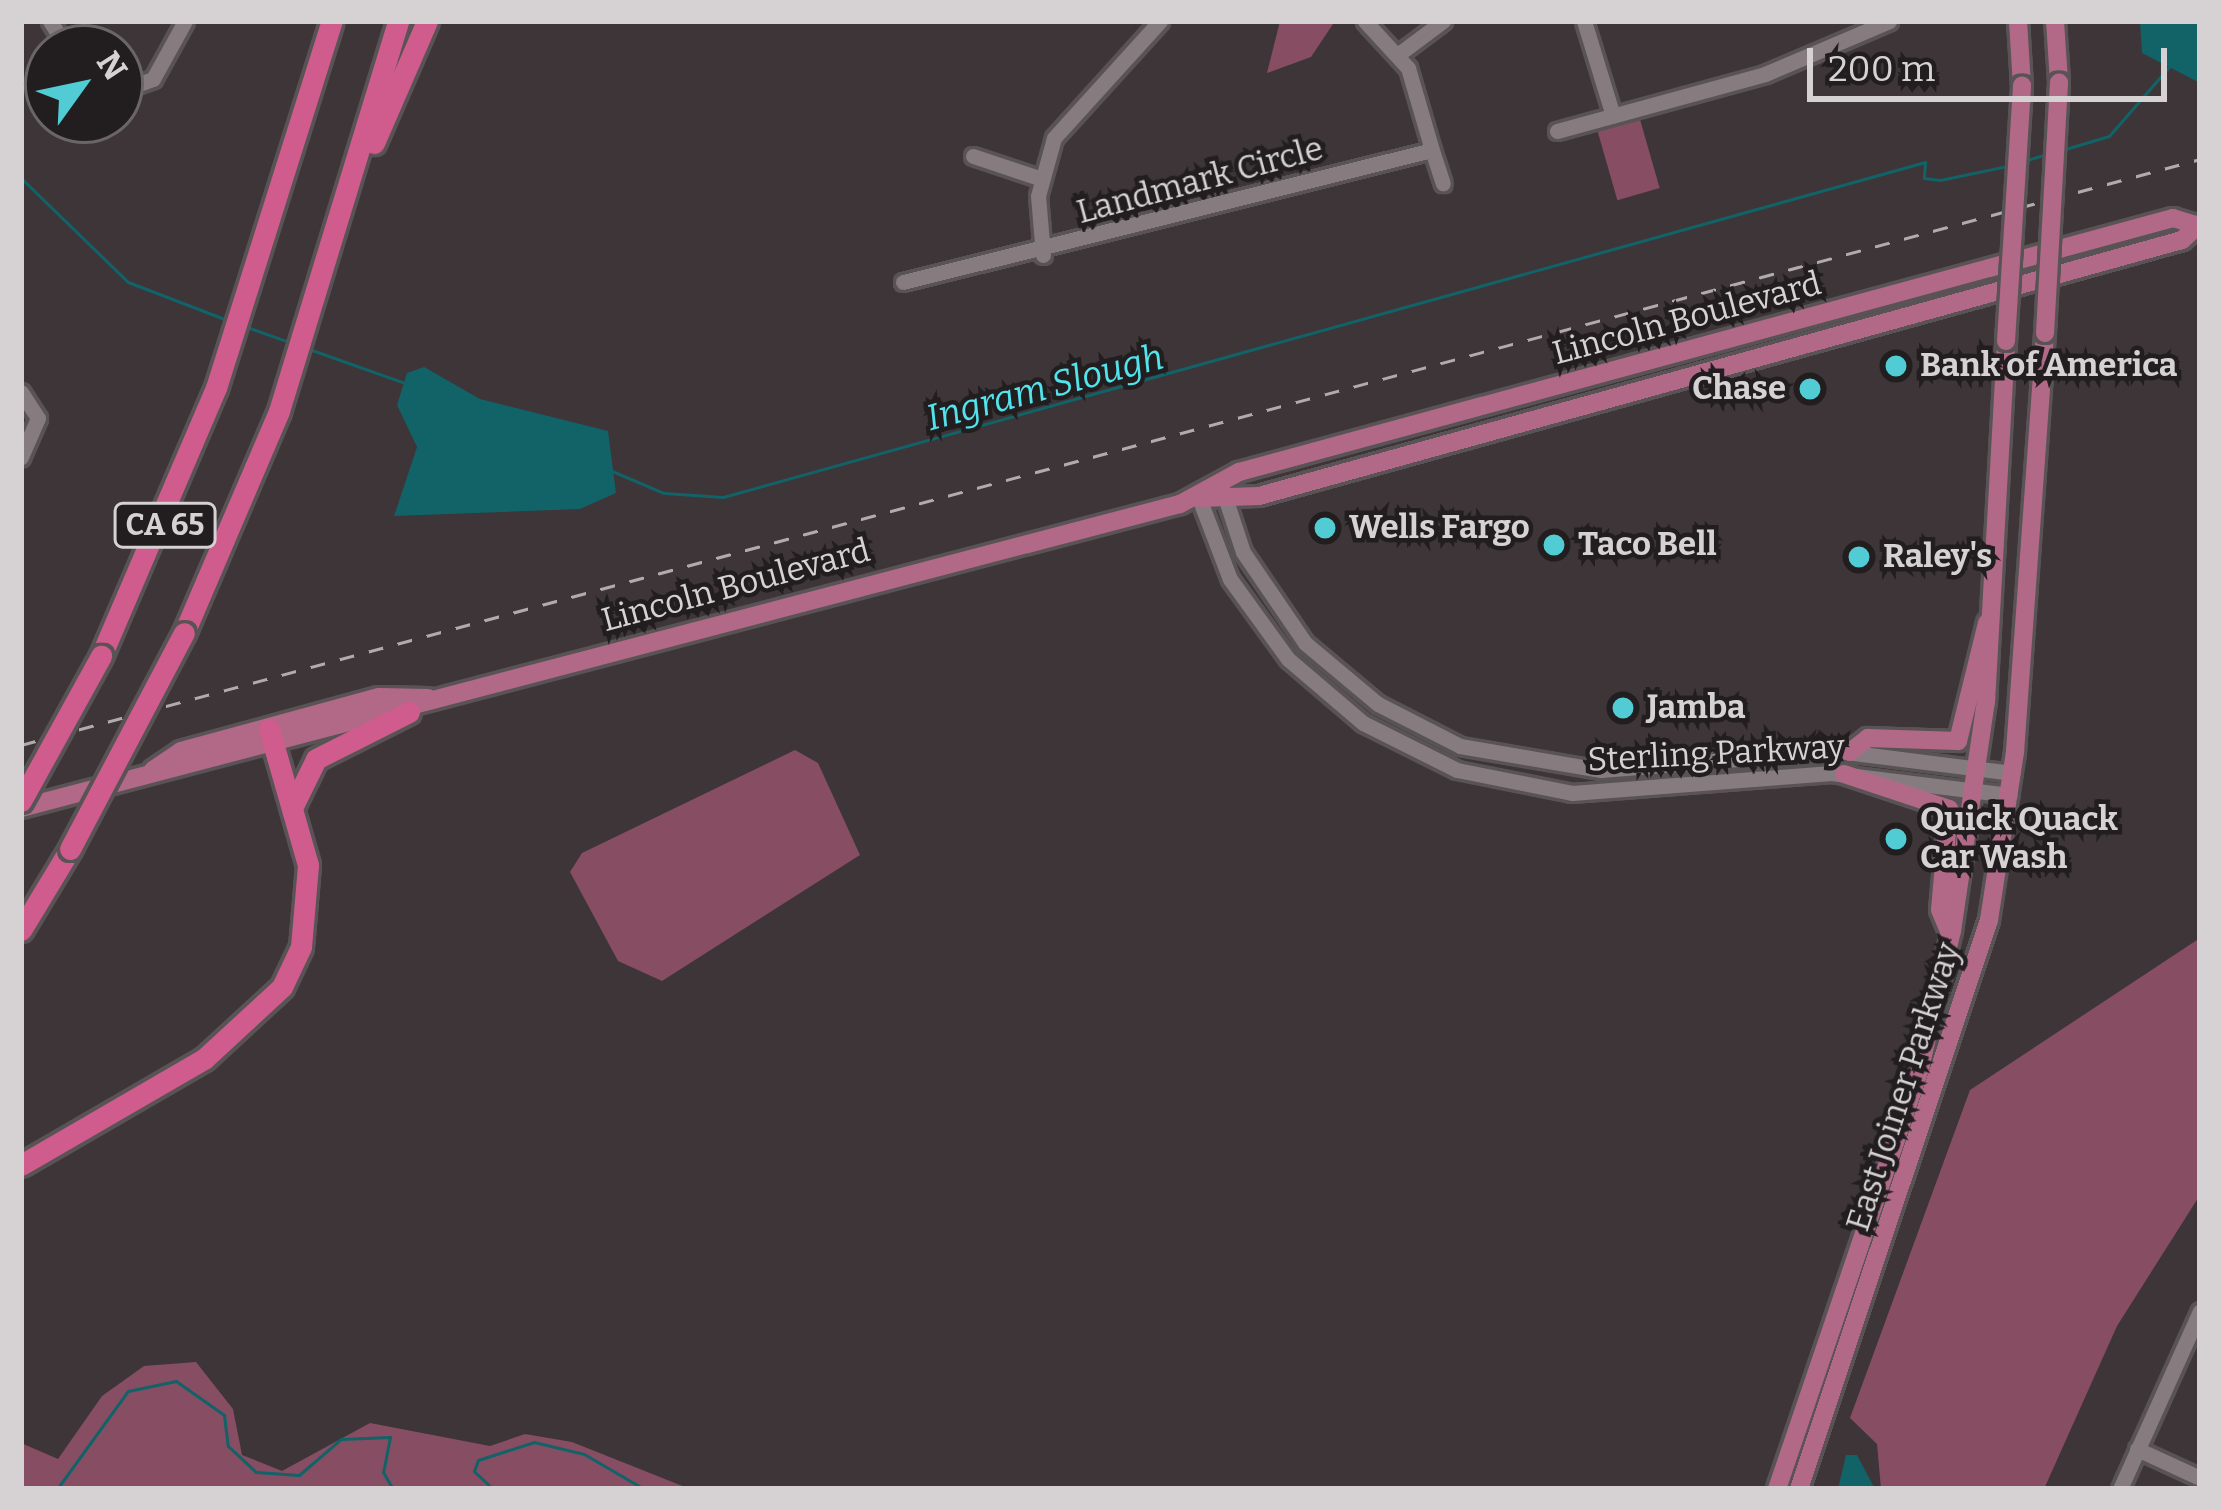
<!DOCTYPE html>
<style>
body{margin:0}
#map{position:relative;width:2221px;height:1510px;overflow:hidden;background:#3d3538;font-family:Bitter,serif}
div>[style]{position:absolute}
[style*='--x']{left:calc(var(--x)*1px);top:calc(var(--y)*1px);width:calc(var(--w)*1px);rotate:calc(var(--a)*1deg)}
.green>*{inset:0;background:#874d63;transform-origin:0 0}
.water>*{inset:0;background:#116368}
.stream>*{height:3px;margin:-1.5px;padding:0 1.5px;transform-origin:1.5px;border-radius:1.5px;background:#116368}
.roads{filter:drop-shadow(3px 0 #595355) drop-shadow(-3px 0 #595355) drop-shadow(0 3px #595355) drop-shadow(0 -3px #595355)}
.minor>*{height:15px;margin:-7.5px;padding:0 7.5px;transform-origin:7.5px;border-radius:7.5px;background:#867c7f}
.major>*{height:18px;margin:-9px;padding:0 9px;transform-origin:9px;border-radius:9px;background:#b26987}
.highway>*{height:21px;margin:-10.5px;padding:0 10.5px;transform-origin:10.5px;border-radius:10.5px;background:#d05c8d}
.rail>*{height:3px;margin-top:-1.5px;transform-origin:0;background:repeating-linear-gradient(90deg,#b1abae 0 15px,transparent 0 30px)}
.bridges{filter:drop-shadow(3px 0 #595355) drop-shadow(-3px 0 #595355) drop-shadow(0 3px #595355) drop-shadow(0 -3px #595355)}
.major-bridge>*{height:18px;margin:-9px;padding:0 9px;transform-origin:9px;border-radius:9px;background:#b26987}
.highway-bridge>*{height:21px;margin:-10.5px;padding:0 10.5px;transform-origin:10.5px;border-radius:10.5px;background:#d05c8d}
.dots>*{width:33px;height:33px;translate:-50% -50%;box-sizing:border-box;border:6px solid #221e1f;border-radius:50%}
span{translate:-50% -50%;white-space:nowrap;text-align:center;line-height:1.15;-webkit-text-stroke:9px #221e1f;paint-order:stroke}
.shield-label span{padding:3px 9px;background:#221e1f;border:3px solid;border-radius:9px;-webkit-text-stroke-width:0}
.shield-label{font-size:30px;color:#d6d1d3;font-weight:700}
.street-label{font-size:33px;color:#d6d1d3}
.poi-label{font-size:33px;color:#d6d1d3;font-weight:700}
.left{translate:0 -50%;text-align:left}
.right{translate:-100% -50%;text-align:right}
.water-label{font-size:36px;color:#53e3ec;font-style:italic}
.frame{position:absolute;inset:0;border:24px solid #d6d1d3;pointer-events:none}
.north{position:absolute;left:24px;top:24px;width:120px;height:120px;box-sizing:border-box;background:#221e1f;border:3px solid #6a6667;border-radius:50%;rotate:57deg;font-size:33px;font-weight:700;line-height:48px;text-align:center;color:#d6d1d3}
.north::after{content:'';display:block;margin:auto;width:42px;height:54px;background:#51ccd4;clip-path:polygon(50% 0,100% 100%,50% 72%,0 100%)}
.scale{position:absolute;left:1807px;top:48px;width:360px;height:54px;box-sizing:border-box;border:6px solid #d6d1d3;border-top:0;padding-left:15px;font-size:36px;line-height:42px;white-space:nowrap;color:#d6d1d3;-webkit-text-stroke:9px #221e1f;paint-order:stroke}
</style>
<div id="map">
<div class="green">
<i style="clip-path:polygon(1280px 21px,1335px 21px,1311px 57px,1267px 73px)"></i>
<i style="left:1639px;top:116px;width:75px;height:44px;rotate:74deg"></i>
<i style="clip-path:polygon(795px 750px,818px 763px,860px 855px,662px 981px,618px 961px,570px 872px,582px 853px)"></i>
<i style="clip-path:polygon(2200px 938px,2200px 1195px,2117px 1326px,2044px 1489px,1881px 1489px,1877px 1444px,1850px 1418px,1970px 1090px)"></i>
<i style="clip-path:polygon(196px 1362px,233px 1409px,242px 1455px,282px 1471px,370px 1423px,490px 1446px,525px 1434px,572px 1442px,690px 1489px,21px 1489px,21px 1443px,58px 1459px,102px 1396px,144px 1366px)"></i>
</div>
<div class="water">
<i style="clip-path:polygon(2140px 21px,2200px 21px,2200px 83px,2142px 53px)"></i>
<i style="clip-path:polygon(424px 367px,480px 399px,608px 431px,616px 493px,580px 509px,394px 516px,417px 447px,397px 405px,407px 373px)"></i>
<i style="clip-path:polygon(1846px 1455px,1857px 1455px,1875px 1489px,1838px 1489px)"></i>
</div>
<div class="stream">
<i style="--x:2062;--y:150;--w:49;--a:-16.6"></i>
<i style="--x:2109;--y:136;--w:91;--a:-49"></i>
<i style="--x:2027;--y:160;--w:21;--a:-17"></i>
<i style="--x:21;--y:178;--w:149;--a:44.2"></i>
<i style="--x:128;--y:282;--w:106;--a:21"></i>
<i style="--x:247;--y:327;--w:45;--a:19.7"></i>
<i style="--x:309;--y:349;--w:105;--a:19.5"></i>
<i style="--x:605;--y:468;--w:64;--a:23"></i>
<i style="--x:664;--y:493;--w:59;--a:3.9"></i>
<i style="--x:723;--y:497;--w:1248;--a:-15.57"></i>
<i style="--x:1925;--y:162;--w:16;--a:94"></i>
<i style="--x:1924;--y:178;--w:16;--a:7"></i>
<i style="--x:1940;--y:180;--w:68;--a:-11.8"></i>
<i style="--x:57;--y:1489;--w:121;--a:-54.1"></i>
<i style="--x:128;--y:1391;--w:49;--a:-11.8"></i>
<i style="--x:176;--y:1381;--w:59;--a:35.3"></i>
<i style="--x:224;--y:1415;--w:31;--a:83"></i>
<i style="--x:228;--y:1446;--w:38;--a:43"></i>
<i style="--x:256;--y:1472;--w:43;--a:4"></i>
<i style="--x:299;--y:1475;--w:55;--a:-40.6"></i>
<i style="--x:341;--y:1439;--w:49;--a:-2.3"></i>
<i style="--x:390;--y:1437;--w:36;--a:101"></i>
<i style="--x:383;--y:1472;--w:20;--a:60"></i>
<i style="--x:493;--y:1489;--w:26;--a:-137"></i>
<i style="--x:474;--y:1471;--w:12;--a:-70"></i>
<i style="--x:478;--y:1460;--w:59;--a:-17.8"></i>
<i style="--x:534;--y:1442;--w:51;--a:13.5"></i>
<i style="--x:584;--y:1454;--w:69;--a:30.3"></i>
</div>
<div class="roads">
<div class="minor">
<i style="--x:50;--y:21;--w:32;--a:58"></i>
<i style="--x:1584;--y:21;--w:99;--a:73"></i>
<i style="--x:1400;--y:53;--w:54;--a:-36.7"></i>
<i style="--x:120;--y:91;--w:35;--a:-20"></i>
<i style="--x:153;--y:79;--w:66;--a:-61.1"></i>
<i style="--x:1557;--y:131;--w:216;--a:-15.3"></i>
<i style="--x:1765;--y:74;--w:135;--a:-23.1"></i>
<i style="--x:1432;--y:150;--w:35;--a:72"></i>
<i style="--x:973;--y:156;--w:73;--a:18.4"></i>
<i style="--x:1043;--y:255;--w:59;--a:-94.8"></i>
<i style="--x:1038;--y:196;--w:60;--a:-74.6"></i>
<i style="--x:1054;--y:138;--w:158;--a:-47.8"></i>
<i style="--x:903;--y:282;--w:545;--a:-14.01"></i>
<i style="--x:1432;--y:150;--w:85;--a:-106.3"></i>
<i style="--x:1408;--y:68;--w:64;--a:-132.5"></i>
<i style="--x:21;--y:392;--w:31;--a:57"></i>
<i style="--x:38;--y:418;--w:43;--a:113.6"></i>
<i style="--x:1223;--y:491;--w:64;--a:71.8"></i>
<i style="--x:1243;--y:552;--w:110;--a:55.7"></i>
<i style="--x:1305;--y:643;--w:95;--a:39.9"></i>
<i style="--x:1378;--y:704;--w:92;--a:27.1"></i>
<i style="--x:1460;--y:746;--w:143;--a:9.7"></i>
<i style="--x:1601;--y:770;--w:238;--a:-4.6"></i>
<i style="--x:1838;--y:751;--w:176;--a:7.2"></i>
<i style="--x:1199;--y:498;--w:87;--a:69.1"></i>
<i style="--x:1230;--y:579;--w:99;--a:54.1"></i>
<i style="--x:1288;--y:659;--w:99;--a:40.5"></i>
<i style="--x:1363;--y:723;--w:105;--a:26.6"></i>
<i style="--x:1457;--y:770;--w:117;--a:11.3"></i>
<i style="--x:1572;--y:793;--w:260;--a:-4.4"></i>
<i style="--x:1831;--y:773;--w:180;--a:7"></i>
<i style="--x:2137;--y:1449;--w:69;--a:24.7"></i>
<i style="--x:2120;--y:1489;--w:195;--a:-65.8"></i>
</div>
<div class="major">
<i style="--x:2018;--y:21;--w:65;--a:86.5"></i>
<i style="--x:2055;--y:21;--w:61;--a:86.2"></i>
<i style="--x:1199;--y:498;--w:60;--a:-1.9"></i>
<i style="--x:1259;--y:496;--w:958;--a:-15.5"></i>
<i style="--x:2182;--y:240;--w:24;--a:-42"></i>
<i style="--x:1850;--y:752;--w:23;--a:-38"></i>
<i style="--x:1868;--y:738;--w:90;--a:1.9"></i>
<i style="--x:1958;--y:741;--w:122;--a:-76.2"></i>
<i style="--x:153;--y:770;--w:34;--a:-34"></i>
<i style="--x:181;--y:751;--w:205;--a:-15.3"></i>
<i style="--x:379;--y:697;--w:49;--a:1.2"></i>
<i style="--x:1844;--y:774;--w:111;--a:18.4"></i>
<i style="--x:1949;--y:809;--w:101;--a:95.1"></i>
<i style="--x:1940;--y:910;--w:25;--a:67"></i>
<i style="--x:21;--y:808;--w:1198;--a:-14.7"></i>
<i style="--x:1180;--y:504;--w:67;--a:-28.5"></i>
<i style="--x:1239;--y:472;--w:968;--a:-15.21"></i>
<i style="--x:2173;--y:218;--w:24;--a:17"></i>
<i style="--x:1777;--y:1489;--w:445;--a:-71.2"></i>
<i style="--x:1920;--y:1068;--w:141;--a:-76.9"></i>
<i style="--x:1952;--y:931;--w:232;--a:-81.6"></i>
<i style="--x:1986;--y:702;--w:362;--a:-86.8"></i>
<i style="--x:1799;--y:1489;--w:600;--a:-71.53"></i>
<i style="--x:1989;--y:920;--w:170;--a:-81.2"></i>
<i style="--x:2015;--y:752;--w:420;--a:-85.9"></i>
</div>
<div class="highway">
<i style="--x:374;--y:143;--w:133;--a:-66.5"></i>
<i style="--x:184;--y:633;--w:241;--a:-66.8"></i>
<i style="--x:279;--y:411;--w:408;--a:-73"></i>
<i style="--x:101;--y:656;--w:292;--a:-66.8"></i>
<i style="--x:216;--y:388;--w:385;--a:-72.5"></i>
<i style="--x:293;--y:806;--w:52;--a:-63.9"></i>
<i style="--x:316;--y:759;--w:104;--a:-26.8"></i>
<i style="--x:21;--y:930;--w:95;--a:-58.8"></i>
<i style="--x:21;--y:1165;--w:211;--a:-30.1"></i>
<i style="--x:204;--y:1059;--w:106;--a:-42.7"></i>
<i style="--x:282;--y:987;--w:44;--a:-64.6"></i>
<i style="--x:301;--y:947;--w:82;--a:-85.1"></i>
<i style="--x:308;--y:865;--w:141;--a:-106"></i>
</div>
</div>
<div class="rail">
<i style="--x:21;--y:745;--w:2256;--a:-15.05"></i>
</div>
<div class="bridges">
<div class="major-bridge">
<i style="--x:2045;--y:333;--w:251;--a:-86.8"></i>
<i style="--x:2006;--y:341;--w:256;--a:-86.4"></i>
</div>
<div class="highway-bridge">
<i style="--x:21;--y:801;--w:166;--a:-61.1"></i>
<i style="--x:70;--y:849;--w:244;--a:-62.2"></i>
</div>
</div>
<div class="dots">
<i style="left:1896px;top:366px;background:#51ccd4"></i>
<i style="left:1810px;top:389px;background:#51ccd4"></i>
<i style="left:1325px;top:528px;background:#51ccd4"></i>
<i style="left:1554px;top:545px;background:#51ccd4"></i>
<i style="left:1859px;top:557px;background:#51ccd4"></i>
<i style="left:1623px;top:708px;background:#51ccd4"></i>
<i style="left:1896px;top:839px;background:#51ccd4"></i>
</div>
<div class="shield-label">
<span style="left:165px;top:525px">CA 65</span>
</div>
<div class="street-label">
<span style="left:1200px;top:181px;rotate:-15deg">Landmark Circle</span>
<span style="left:1687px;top:319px;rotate:-15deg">Lincoln Boulevard</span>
<span style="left:736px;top:586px;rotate:-15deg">Lincoln Boulevard</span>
<span style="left:1716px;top:754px;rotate:-3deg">Sterling Parkway</span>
<span style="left:1904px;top:1087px;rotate:-72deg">East Joiner Parkway</span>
</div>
<div class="poi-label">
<span class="left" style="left:1920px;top:366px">Bank of America</span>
<span class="right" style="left:1786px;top:389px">Chase</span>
<span class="left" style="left:1349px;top:528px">Wells Fargo</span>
<span class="left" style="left:1578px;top:545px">Taco Bell</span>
<span class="left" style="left:1883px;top:557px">Raley's</span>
<span class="left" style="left:1647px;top:708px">Jamba</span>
<span class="left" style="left:1920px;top:839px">Quick Quack<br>Car Wash</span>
</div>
<div class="water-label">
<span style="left:1045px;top:388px;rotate:-15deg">Ingram Slough</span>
</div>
<div class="frame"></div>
<div class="north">N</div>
<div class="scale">200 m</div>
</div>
